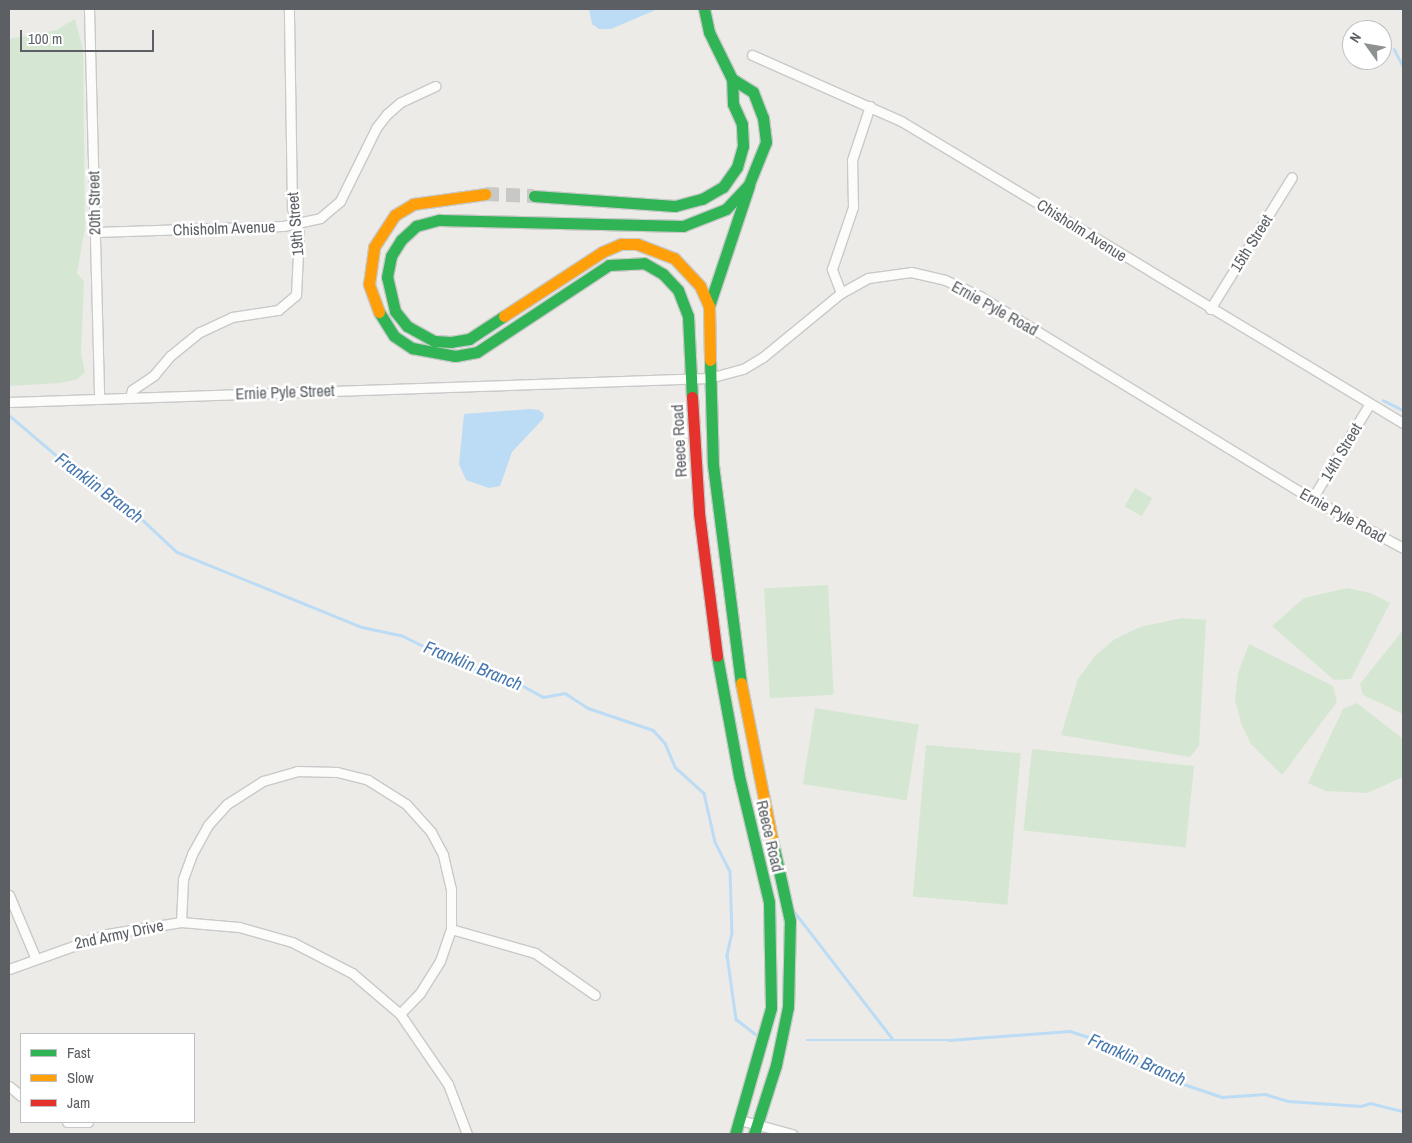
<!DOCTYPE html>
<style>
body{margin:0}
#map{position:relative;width:1412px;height:1143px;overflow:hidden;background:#ecebe7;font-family:"Archivo Narrow",sans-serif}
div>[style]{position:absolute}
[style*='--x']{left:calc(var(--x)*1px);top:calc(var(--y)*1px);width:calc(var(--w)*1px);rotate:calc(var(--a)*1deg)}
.green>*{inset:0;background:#d5e7d3;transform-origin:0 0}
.water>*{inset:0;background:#bcdcf5}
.stream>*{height:2.5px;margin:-1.25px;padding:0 1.25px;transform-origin:1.25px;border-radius:1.25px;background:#bcdcf5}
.secondary-tunnel>*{height:14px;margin-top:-7px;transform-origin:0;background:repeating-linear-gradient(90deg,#c8c8c6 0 14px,transparent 0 21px)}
.roads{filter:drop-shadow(1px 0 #c8c9c9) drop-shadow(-1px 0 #c8c9c9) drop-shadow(0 1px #c8c9c9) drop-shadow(0 -1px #c8c9c9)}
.street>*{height:9px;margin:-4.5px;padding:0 4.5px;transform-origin:4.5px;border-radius:4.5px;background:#fcfcfb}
.fast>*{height:11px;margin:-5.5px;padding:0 5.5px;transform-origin:5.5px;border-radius:5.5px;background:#30b455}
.slow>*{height:11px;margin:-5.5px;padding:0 5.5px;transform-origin:5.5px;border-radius:5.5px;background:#ff9f0a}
.jam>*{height:11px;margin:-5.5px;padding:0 5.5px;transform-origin:5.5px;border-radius:5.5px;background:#e5322d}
span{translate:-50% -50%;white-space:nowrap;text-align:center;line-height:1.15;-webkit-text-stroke:5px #fff;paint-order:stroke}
.street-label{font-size:16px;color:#5c6064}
.water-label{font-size:18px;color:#4577ac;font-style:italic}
.frame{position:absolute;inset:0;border:10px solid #5c6064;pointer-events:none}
.legend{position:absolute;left:20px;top:1033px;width:175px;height:90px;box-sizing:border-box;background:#fff;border:1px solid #bebfc1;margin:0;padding:6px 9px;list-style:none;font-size:15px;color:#5c6064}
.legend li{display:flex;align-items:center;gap:10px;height:25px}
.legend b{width:25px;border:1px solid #bebfc1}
.north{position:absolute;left:1342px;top:20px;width:50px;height:50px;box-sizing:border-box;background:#fff;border:1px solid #bebfc1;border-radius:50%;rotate:302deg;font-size:14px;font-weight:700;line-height:20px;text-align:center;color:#5c6064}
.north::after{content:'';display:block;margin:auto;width:18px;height:22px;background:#8e9192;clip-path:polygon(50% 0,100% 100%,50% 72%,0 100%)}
.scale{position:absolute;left:20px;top:30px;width:134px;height:22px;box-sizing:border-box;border:2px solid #5c6064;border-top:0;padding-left:6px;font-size:15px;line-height:18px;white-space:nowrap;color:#5c6064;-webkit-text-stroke:4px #fff;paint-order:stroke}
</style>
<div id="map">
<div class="green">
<i style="clip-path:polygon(75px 19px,83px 49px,85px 228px,77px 273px,84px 282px,81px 353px,85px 372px,76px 380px,59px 383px,9px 386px,9px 39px,56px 30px)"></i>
<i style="left:1135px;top:488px;width:20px;height:21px;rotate:30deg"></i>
<i style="left:828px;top:585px;width:110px;height:64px;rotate:87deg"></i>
<i style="clip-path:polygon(1347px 588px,1371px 593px,1390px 603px,1351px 679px,1334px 680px,1272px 626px,1304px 598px)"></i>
<i style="clip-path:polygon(1182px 618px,1206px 620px,1199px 746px,1190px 757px,1061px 735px,1078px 679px,1096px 655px,1115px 639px,1140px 627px)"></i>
<i style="clip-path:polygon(1403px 630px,1403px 714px,1363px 695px,1360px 684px)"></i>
<i style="clip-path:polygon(1249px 644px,1333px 686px,1337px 702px,1282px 775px,1251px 744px,1241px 723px,1235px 700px,1238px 673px)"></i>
<i style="clip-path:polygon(1357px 703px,1403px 739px,1403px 777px,1367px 793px,1325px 791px,1308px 783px,1343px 709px)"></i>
<i style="left:815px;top:708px;width:105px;height:77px;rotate:9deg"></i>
<i style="left:926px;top:745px;width:95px;height:152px;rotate:5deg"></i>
<i style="left:1032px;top:749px;width:163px;height:82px;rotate:6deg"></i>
</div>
<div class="water">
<i style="clip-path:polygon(589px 9px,658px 9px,611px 29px,599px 29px,592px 24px)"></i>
<i style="clip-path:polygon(530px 409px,539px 410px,544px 414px,543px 419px,512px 452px,500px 486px,489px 488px,466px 480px,459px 464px,464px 414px)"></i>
</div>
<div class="stream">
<i style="--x:1394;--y:49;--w:19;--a:62"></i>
<i style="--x:1383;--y:400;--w:22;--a:27"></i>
<i style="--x:10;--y:416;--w:62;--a:40.4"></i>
<i style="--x:57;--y:456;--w:91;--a:35.6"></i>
<i style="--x:131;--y:509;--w:63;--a:43.1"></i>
<i style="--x:177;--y:552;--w:200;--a:22.1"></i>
<i style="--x:362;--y:627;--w:40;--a:12"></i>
<i style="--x:401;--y:635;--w:70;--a:26.2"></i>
<i style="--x:464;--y:666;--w:47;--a:14.9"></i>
<i style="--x:509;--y:678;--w:39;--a:29"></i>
<i style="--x:543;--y:697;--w:22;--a:-10"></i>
<i style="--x:565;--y:693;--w:27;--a:33"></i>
<i style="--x:588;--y:708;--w:69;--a:18.7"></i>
<i style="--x:653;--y:730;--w:18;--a:47"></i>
<i style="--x:665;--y:743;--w:26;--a:67"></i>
<i style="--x:675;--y:767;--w:39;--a:42"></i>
<i style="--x:704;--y:793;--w:50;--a:77.3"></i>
<i style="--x:715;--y:842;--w:33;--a:63"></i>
<i style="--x:730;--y:871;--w:62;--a:88.2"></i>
<i style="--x:732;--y:933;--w:23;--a:103"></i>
<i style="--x:727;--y:955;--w:65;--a:82"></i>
<i style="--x:736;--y:1019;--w:24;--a:38"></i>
<i style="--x:793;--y:910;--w:162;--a:52.3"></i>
<i style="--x:807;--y:1040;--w:142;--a:0"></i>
<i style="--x:949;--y:1040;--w:121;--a:-4.3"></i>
<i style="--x:1070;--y:1031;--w:28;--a:18"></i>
<i style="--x:1097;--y:1040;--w:29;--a:34"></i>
<i style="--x:1121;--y:1056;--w:60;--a:24.8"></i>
<i style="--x:1175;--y:1081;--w:50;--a:18.8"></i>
<i style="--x:1222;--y:1097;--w:43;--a:-4"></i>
<i style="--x:1265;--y:1094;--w:24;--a:17"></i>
<i style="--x:1288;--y:1101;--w:73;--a:3.9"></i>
<i style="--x:1361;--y:1106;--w:9;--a:-18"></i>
<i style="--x:1370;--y:1103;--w:34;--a:14"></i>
</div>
<div class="secondary-tunnel">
<i style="--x:485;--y:194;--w:49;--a:2.3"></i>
</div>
<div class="roads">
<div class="street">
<i style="--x:89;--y:9;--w:389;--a:88.5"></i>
<i style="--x:752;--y:55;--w:163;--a:23.9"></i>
<i style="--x:901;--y:121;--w:586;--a:31.03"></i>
<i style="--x:94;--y:232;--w:189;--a:-1.8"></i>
<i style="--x:283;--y:226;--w:38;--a:-12"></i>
<i style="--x:320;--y:218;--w:26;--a:-40"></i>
<i style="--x:340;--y:201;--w:81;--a:-63.7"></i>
<i style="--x:376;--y:128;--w:18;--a:-52"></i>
<i style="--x:387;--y:114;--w:18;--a:-41"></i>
<i style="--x:401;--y:102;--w:38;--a:-25"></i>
<i style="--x:841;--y:293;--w:26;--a:-111"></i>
<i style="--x:832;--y:269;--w:65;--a:-71.3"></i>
<i style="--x:853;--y:207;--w:47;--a:-91.2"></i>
<i style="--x:852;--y:160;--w:57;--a:-71.6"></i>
<i style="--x:1210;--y:309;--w:155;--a:-58.2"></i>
<i style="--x:130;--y:397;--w:7;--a:-74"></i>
<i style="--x:132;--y:390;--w:27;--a:-34"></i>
<i style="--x:154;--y:375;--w:25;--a:-50"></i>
<i style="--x:170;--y:356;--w:38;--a:-39"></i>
<i style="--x:200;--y:332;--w:35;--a:-25"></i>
<i style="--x:232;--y:317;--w:47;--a:-8.7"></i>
<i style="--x:278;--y:310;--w:23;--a:-40"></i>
<i style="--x:296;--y:295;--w:61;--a:-87.2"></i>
<i style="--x:299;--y:234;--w:28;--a:-105"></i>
<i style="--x:292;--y:207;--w:198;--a:-90.9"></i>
<i style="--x:9;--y:402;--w:700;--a:-1.96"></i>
<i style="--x:709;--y:378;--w:35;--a:-15"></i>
<i style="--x:743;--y:369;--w:23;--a:-31"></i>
<i style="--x:763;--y:357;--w:101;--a:-39.4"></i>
<i style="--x:841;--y:293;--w:31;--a:-29"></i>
<i style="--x:868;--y:278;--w:43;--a:-7.9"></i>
<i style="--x:911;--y:272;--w:35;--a:13"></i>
<i style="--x:945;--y:280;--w:40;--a:25"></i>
<i style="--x:981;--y:297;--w:388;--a:31.4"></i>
<i style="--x:1312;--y:499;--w:103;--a:28.3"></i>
<i style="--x:1312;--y:499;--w:110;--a:-58.8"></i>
<i style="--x:9;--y:895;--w:67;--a:67.2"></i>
<i style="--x:181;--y:922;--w:43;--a:-87.3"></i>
<i style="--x:183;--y:879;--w:27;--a:-70"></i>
<i style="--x:192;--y:854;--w:33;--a:-61"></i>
<i style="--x:208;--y:825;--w:28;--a:-48"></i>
<i style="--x:227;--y:804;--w:43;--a:-32.6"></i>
<i style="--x:263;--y:781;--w:35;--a:-16"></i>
<i style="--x:297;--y:771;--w:40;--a:1.4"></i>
<i style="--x:337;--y:772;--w:32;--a:14"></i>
<i style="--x:368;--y:780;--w:45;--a:32.3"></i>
<i style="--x:406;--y:804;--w:38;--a:48"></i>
<i style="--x:431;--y:832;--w:26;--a:62"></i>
<i style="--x:443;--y:855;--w:35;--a:77"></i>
<i style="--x:451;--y:889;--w:40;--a:90"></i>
<i style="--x:451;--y:929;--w:34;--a:109"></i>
<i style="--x:440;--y:961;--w:38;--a:122"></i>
<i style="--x:420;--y:993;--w:29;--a:134"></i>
<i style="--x:451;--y:929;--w:87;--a:15.9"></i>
<i style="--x:535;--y:953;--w:73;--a:35"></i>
<i style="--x:9;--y:969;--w:104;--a:-19.7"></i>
<i style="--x:107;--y:934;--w:75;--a:-9.2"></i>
<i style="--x:181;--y:922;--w:58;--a:4.9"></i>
<i style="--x:239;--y:927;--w:55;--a:15.8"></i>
<i style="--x:292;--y:942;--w:68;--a:27.3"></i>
<i style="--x:352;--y:973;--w:63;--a:40.5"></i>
<i style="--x:400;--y:1014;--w:85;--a:55.6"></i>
<i style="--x:448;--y:1084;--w:53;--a:69.2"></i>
<i style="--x:9;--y:1086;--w:16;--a:40"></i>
<i style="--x:740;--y:1120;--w:54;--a:15.1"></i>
<i style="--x:67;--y:1122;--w:21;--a:0"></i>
</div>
<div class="fast">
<i style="--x:534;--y:196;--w:141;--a:4.1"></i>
<i style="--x:675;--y:206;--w:28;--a:-15"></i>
<i style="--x:702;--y:199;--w:24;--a:-30"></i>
<i style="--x:723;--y:187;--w:24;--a:-55"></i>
<i style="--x:737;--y:167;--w:22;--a:-74"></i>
<i style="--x:743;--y:146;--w:22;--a:-93"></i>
<i style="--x:742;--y:124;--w:22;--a:-114"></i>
<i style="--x:733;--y:104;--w:25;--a:-92"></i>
<i style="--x:732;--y:79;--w:52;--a:-116.1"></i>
<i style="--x:709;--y:32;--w:24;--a:-102"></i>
<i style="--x:709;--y:306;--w:126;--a:-71.6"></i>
<i style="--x:379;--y:312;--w:28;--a:58"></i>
<i style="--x:394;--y:336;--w:22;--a:34"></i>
<i style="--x:412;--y:348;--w:44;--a:10.5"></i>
<i style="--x:455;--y:356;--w:22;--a:-10"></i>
<i style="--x:477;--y:352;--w:158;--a:-33.4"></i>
<i style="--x:609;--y:265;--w:35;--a:-3"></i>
<i style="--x:644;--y:263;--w:22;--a:30"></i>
<i style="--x:663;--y:274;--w:22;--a:47"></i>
<i style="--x:678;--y:290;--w:28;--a:69"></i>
<i style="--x:688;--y:316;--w:81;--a:87.2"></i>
<i style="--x:504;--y:316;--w:42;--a:146.7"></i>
<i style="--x:469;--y:339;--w:18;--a:171"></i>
<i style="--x:451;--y:342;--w:17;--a:-177"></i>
<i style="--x:434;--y:341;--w:31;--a:-151"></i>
<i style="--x:407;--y:326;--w:19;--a:-129"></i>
<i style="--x:395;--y:311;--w:35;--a:-103"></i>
<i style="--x:387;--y:277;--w:21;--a:-79"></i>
<i style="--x:391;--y:256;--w:19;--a:-58"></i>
<i style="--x:401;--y:240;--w:21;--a:-43"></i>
<i style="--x:416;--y:226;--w:24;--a:-15"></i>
<i style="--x:439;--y:220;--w:244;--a:1.4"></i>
<i style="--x:683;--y:226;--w:46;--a:-21.6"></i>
<i style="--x:726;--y:209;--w:34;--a:-47"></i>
<i style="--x:749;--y:184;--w:45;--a:-68"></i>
<i style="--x:766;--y:142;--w:24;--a:-97"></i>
<i style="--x:763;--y:118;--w:28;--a:-111"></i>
<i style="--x:753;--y:92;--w:25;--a:-148"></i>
<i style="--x:710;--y:360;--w:105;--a:88.4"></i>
<i style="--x:713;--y:465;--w:220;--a:82.7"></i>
<i style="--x:717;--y:656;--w:122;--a:79.6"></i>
<i style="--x:739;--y:776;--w:130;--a:76.6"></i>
<i style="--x:769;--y:902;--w:106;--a:88.9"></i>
<i style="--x:771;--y:1008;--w:131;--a:105.9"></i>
<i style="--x:754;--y:1134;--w:72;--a:-72.3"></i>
<i style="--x:776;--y:1065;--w:59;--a:-78.3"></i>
<i style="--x:788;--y:1007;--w:86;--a:-88.7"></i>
<i style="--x:790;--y:921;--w:84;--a:-102.4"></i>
</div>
<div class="slow">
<i style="--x:379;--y:312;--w:30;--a:-110"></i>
<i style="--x:369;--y:284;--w:37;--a:-82"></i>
<i style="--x:374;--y:247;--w:38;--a:-57"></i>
<i style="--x:395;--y:215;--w:21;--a:-31"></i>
<i style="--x:413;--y:204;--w:73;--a:-7.9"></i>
<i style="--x:504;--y:316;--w:117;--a:-33.1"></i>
<i style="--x:602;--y:252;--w:21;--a:-23"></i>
<i style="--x:621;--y:244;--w:16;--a:0"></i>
<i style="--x:637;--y:244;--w:40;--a:21"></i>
<i style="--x:674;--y:258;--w:38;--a:47"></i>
<i style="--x:700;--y:286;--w:22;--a:66"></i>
<i style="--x:709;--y:306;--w:54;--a:88.9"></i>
<i style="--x:741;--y:683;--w:159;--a:78.8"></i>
</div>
<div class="jam">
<i style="--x:692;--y:397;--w:116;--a:86.5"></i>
<i style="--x:699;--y:513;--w:144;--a:82.8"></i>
</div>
</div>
<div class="street-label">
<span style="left:94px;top:203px;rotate:-91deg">20th Street</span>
<span style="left:295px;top:224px;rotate:-95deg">19th Street</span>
<span style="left:224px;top:228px;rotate:-2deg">Chisholm Avenue</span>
<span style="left:1082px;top:230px;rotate:32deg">Chisholm Avenue</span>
<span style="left:1251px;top:243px;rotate:-58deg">15th Street</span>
<span style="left:995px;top:308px;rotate:29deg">Ernie Pyle Road</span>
<span style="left:285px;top:392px;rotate:-2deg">Ernie Pyle Street</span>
<span style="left:679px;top:441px;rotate:-93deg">Reece Road</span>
<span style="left:1341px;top:452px;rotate:-59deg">14th Street</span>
<span style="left:1343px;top:515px;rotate:29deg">Ernie Pyle Road</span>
<span style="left:770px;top:836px;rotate:77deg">Reece Road</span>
<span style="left:119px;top:934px;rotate:-12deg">2nd Army Drive</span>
</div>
<div class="water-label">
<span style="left:99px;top:488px;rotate:37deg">Franklin Branch</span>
<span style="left:473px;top:666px;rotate:22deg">Franklin Branch</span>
<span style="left:1137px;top:1060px;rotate:24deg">Franklin Branch</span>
</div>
<div class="frame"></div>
<ul class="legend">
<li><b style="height:6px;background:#30b455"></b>Fast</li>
<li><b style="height:6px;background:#ff9f0a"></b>Slow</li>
<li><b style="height:6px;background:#e5322d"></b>Jam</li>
</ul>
<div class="north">N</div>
<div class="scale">100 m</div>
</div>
